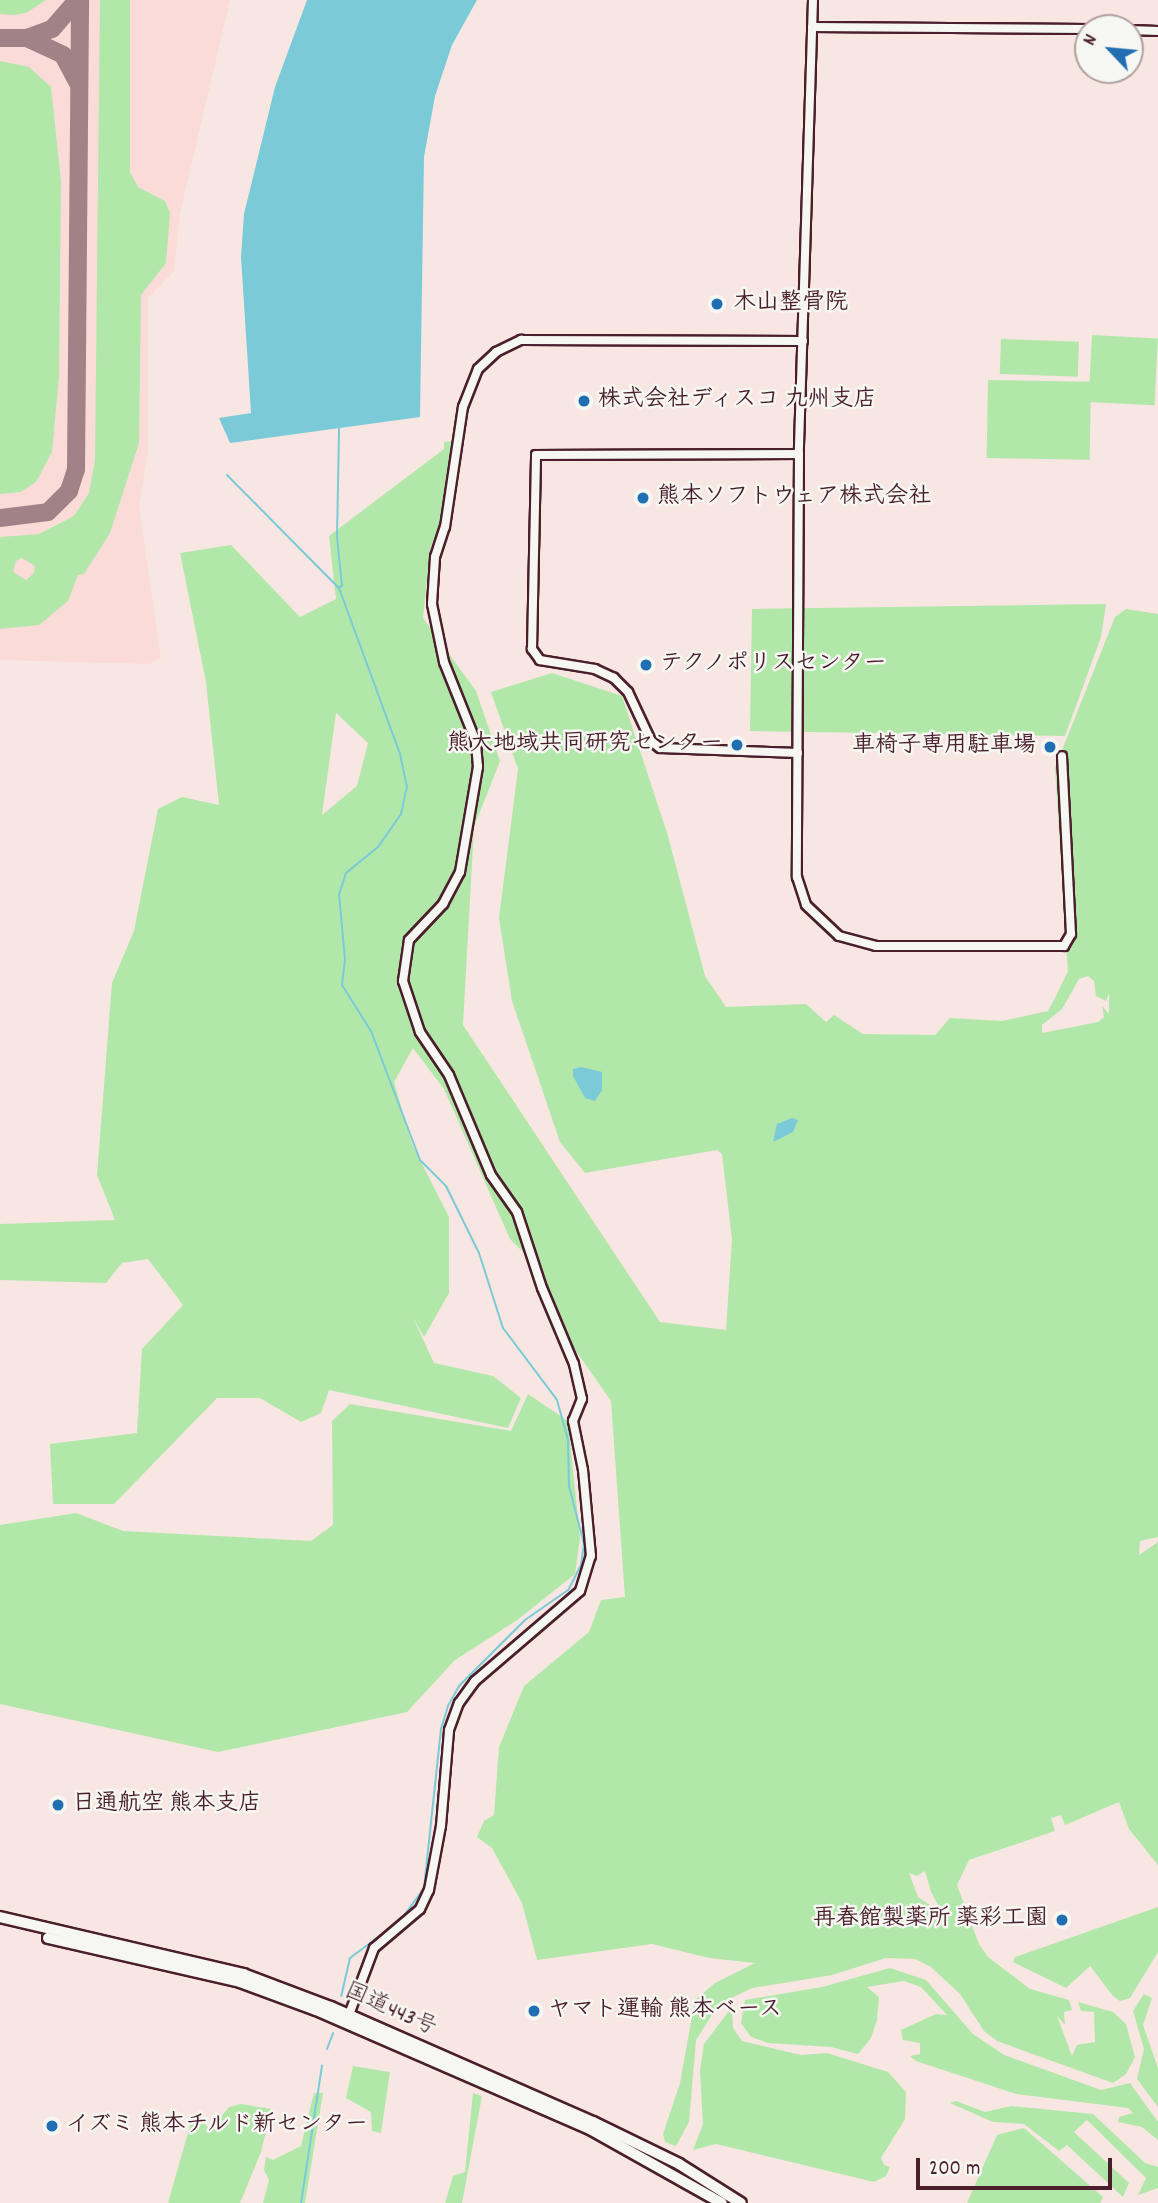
<!DOCTYPE html>
<meta charset="utf-8">
<style>
body{margin:0}
#map{position:relative;width:1158px;height:2203px;overflow:hidden;background:#f8e6e2;font-family:Dekko,"Klee One",sans-serif}
div>[style]{position:absolute}
[style*='--x']{left:calc(var(--x)*1px);top:calc(var(--y)*1px);width:calc(var(--w)*1px);rotate:calc(var(--a)*1deg)}
.built>*{inset:0;background:#fadbd7}
.green>*{inset:0;background:#b1e8aa;transform-origin:0 0}
.water>*{inset:0;background:#7bcad8}
.stream>*{height:2px;margin:-1px;padding:0 1px;transform-origin:1px;border-radius:1px;background:#7bcad8}
.taxiway>*{height:18px;margin:-9px;padding:0 9px;transform-origin:9px;border-radius:9px;background:#a18286}
.roads{filter:drop-shadow(2px 0 #4a1f2b) drop-shadow(-2px 0 #4a1f2b) drop-shadow(0 2px #4a1f2b) drop-shadow(0 -2px #4a1f2b)}
.tertiary>*{height:8px;margin:-4px;padding:0 4px;transform-origin:4px;border-radius:4px;background:#f6f6f2}
.trunk>*{height:10px;margin:-5px;padding:0 5px;transform-origin:5px;border-radius:5px;background:#f6f6f2}
.dots>*{width:19px;height:19px;translate:-50% -50%;box-sizing:border-box;border:4px solid #f6f6f2;border-radius:50%}
span{translate:-50% -50%;white-space:nowrap;text-align:center;line-height:1.15;-webkit-text-stroke:5px #f6f6f2;paint-order:stroke}
.poi-label{font-size:23px;color:#4a1f2b;font-weight:700}
.left{translate:0 -50%;text-align:left}
.right{translate:-100% -50%;text-align:right}
.street-label{font-size:23px;color:#4a1f2b}
.north{position:absolute;left:1074px;top:14px;width:70px;height:70px;box-sizing:border-box;background:#f6f6f2;border:2px solid #b1a0a2;border-radius:50%;rotate:296deg;font-size:19px;font-weight:700;line-height:28px;text-align:center;color:#4a1f2b}
.north::after{content:'';display:block;margin:auto;width:24px;height:32px;background:#1f6fb2;clip-path:polygon(50% 0,100% 100%,50% 72%,0 100%)}
.scale{position:absolute;left:916px;top:2158px;width:196px;height:32px;box-sizing:border-box;border:4px solid #4a1f2b;border-top:0;padding-left:9px;font-size:21px;line-height:24px;white-space:nowrap;color:#4a1f2b;-webkit-text-stroke:5px #f6f6f2;paint-order:stroke}
</style>
<div id="map">
<div class="built">
<i style="clip-path:polygon(0 0,230px 0,180px 213px,174px 271px,148px 298px,148px 451px,139px 507px,161px 658px,149px 664px,0 660px)"></i>
</div>
<div class="green">
<i style="clip-path:polygon(0 0,46px 0,26px 13px,14px 15px,0 14px)"></i>
<i style="clip-path:polygon(evenodd,100px 0,130px 0,130px 172px,138px 187px,165px 201px,170px 213px,166px 263px,141px 295px,139px 443px,110px 533px,84px 574px,78px 575px,68px 601px,39px 625px,0 629px,0 537px,39px 534px,74px 516px,89px 493px,95px 460px,100px 0,22px 558px,35px 566px,34px 573px,26px 580px,13px 572px,16px 561px,22px 558px)"></i>
<i style="clip-path:polygon(0 61px,29px 67px,51px 87px,61px 181px,59px 376px,52px 452px,36px 482px,21px 492px,0 494px)"></i>
<i style="left:1092px;top:335px;width:66px;height:67px;rotate:3deg"></i>
<i style="left:1001px;top:339px;width:78px;height:35px;rotate:2deg"></i>
<i style="left:988px;top:380px;width:103px;height:78px;rotate:1deg"></i>
<i style="clip-path:polygon(evenodd,456px 441px,443px 517px,430px 549px,423px 618px,476px 691px,500px 761px,474px 827px,463px 1025px,660px 1322px,726px 1330px,732px 1239px,722px 1154px,717px 1150px,585px 1173px,560px 1142px,512px 1001px,499px 918px,518px 769px,491px 692px,552px 673px,622px 696px,668px 836px,705px 976px,726px 1007px,806px 1004px,826px 1022px,834px 1015px,863px 1034px,935px 1035px,950px 1018px,1002px 1021px,1048px 1011px,1055px 998px,1068px 971px,1055px 768px,1115px 617px,1126px 609px,1158px 614px,1158px 1537px,1140px 1541px,1139px 1555px,1158px 1542px,1158px 1865px,1129px 1829px,1119px 1802px,1065px 1825px,1061px 1815px,1051px 1818px,1055px 1831px,969px 1860px,957px 1885px,979px 1944px,988px 1957px,1030px 1989px,1069px 2000px,1072px 2010px,1064px 2012px,1065px 2025px,1057px 2016px,1072px 2056px,1077px 2045px,1095px 2042px,1094px 2012px,1081px 2011px,1078px 2002px,1113px 2012px,1126px 2024px,1135px 2057px,1126px 2074px,1113px 2083px,997px 2041px,984px 2031px,960px 1994px,931px 1967px,915px 1959px,886px 1958px,832px 1975px,752px 1988px,719px 2004px,696px 2040px,689px 2122px,676px 2146px,665px 2142px,663px 2134px,680px 2083px,695px 2000px,715px 1983px,755px 1963px,709px 1958px,652px 1944px,537px 1960px,522px 1903px,492px 1848px,477px 1837px,484px 1821px,494px 1815px,499px 1747px,524px 1686px,589px 1632px,601px 1600px,625px 1597px,611px 1401px,574px 1348px,541px 1270px,510px 1239px,444px 1089px,413px 1048px,394px 1082px,412px 1144px,449px 1217px,449px 1293px,424px 1337px,413px 1318px,434px 1363px,493px 1376px,521px 1398px,508px 1428px,329px 1390px,321px 1413px,301px 1422px,260px 1398px,217px 1398px,114px 1504px,53px 1504px,50px 1444px,137px 1433px,142px 1349px,183px 1305px,148px 1259px,122px 1263px,106px 1283px,0 1280px,0 1224px,115px 1220px,97px 1175px,112px 983px,134px 931px,158px 809px,182px 797px,219px 805px,206px 682px,180px 553px,231px 545px,300px 617px,336px 599px,329px 536px,444px 449px,444px 442px,456px 441px,336px 713px,368px 743px,357px 786px,322px 815px,336px 713px,456px 441px,1088px 976px,1094px 981px,1096px 996px,1106px 1001px,1109px 993px,1109px 1014px,1102px 1006px,1104px 1017px,1098px 1022px,1042px 1033px,1042px 1025px,1062px 1009px,1079px 979px,1088px 976px,456px 441px,925px 1871px,931px 1892px,943px 1914px,918px 1897px,909px 1873px,917px 1876px,925px 1871px)"></i>
<i style="clip-path:polygon(1106px 604px,1101px 637px,1065px 736px,750px 731px,752px 609px)"></i>
<i style="clip-path:polygon(528px 1394px,568px 1421px,580px 1538px,575px 1574px,516px 1621px,455px 1660px,407px 1712px,218px 1752px,0 1704px,0 1525px,76px 1513px,123px 1531px,311px 1541px,333px 1525px,332px 1421px,350px 1404px,511px 1431px)"></i>
<i style="clip-path:polygon(1158px 1907px,1158px 1952px,1130px 1998px,1120px 2001px,1113px 1996px,1090px 1966px,1066px 1988px,1013px 1962px,1015px 1957px)"></i>
<i style="clip-path:polygon(890px 1968px,926px 1980px,973px 2034px,1004px 2055px,1101px 2090px,1130px 2083px,1158px 2122px,1158px 2140px,1142px 2127px,1118px 2122px,1119px 2117px,1133px 2113px,1128px 2108px,1016px 2094px,916px 2061px,910px 2056px,920px 2054px,920px 2043px,903px 2040px,901px 2030px,936px 2014px,947px 2015px,921px 1987px,904px 1981px,867px 1987px,879px 1997px,877px 2020px,871px 2038px,858px 2054px,831px 2047px,768px 2043px,751px 2037px,741px 2023px,745px 2000px,822px 1987px)"></i>
<i style="clip-path:polygon(1144px 1994px,1152px 1998px,1143px 2025px,1158px 2068px,1158px 2107px,1137px 2079px,1144px 2049px,1133px 2011px)"></i>
<i style="clip-path:polygon(732px 2007px,733px 2028px,742px 2041px,801px 2055px,827px 2053px,888px 2072px,906px 2092px,905px 2119px,881px 2158px,884px 2165px,890px 2167px,886px 2176px,874px 2182px,716px 2144px,693px 2150px,703px 2124px,700px 2070px,704px 2044px)"></i>
<i style="clip-path:polygon(353px 2066px,390px 2072px,381px 2133px,372px 2131px,371px 2112px,346px 2098px)"></i>
<i style="clip-path:polygon(314px 2093px,323px 2093px,305px 2203px,263px 2203px,269px 2180px,264px 2170px,266px 2157px,273px 2160px,301px 2146px)"></i>
<i style="clip-path:polygon(473px 2093px,482px 2096px,462px 2203px,445px 2203px,453px 2176px,465px 2172px)"></i>
<i style="clip-path:polygon(956px 2101px,985px 2112px,1011px 2106px,1093px 2114px,1145px 2163px,1158px 2167px,1158px 2188px,1138px 2195px,1146px 2178px,1087px 2120px,1074px 2132px,1129px 2183px,1123px 2197px,1067px 2145px,1059px 2151px,1024px 2124px,993px 2122px,950px 2103px)"></i>
<i style="clip-path:polygon(241px 2104px,271px 2109px,261px 2152px,240px 2203px,168px 2203px,191px 2122px,200px 2121px,211px 2129px,229px 2107px)"></i>
<i style="clip-path:polygon(1024px 2128px,1103px 2197px,1100px 2203px,967px 2203px,997px 2135px)"></i>
</div>
<div class="water">
<i style="clip-path:polygon(307px 0,477px 0,452px 45px,435px 96px,424px 157px,420px 417px,230px 443px,219px 418px,251px 413px,241px 257px,244px 214px,275px 87px)"></i>
<i style="clip-path:polygon(581px 1067px,602px 1072px,602px 1090px,595px 1101px,585px 1098px,573px 1076px,573px 1069px)"></i>
<i style="clip-path:polygon(792px 1118px,798px 1120px,793px 1132px,773px 1142px,777px 1124px)"></i>
</div>
<div class="stream">
<i style="--x:227;--y:475;--w:159;--a:45.3"></i>
<i style="--x:339;--y:588;--w:177;--a:69.8"></i>
<i style="--x:400;--y:754;--w:33;--a:78"></i>
<i style="--x:407;--y:786;--w:29;--a:102"></i>
<i style="--x:401;--y:814;--w:40;--a:124.9"></i>
<i style="--x:378;--y:847;--w:41;--a:140.9"></i>
<i style="--x:346;--y:873;--w:22;--a:108"></i>
<i style="--x:339;--y:894;--w:66;--a:84.8"></i>
<i style="--x:345;--y:960;--w:25;--a:97"></i>
<i style="--x:342;--y:985;--w:54;--a:57.8"></i>
<i style="--x:371;--y:1031;--w:138;--a:69.2"></i>
<i style="--x:420;--y:1160;--w:37;--a:45"></i>
<i style="--x:446;--y:1186;--w:75;--a:63.8"></i>
<i style="--x:479;--y:1253;--w:79;--a:72.3"></i>
<i style="--x:503;--y:1328;--w:90;--a:53.1"></i>
<i style="--x:557;--y:1400;--w:41;--a:74.6"></i>
<i style="--x:568;--y:1440;--w:46;--a:88.8"></i>
<i style="--x:569;--y:1486;--w:60;--a:75.5"></i>
<i style="--x:584;--y:1544;--w:21;--a:98"></i>
<i style="--x:581;--y:1565;--w:28;--a:117"></i>
<i style="--x:568;--y:1590;--w:52;--a:145.1"></i>
<i style="--x:525;--y:1620;--w:93;--a:135"></i>
<i style="--x:459;--y:1686;--w:23;--a:119"></i>
<i style="--x:448;--y:1706;--w:24;--a:107"></i>
<i style="--x:441;--y:1729;--w:160;--a:96.1"></i>
<i style="--x:424;--y:1888;--w:39;--a:126"></i>
<i style="--x:401;--y:1920;--w:64;--a:143.3"></i>
<i style="--x:350;--y:1958;--w:39;--a:103"></i>
<i style="--x:338;--y:588;--w:4;--a:-27"></i>
<i style="--x:342;--y:586;--w:49;--a:-95.8"></i>
<i style="--x:337;--y:537;--w:109;--a:-88.9"></i>
<i style="--x:327;--y:2049;--w:17;--a:-69"></i>
<i style="--x:301;--y:2203;--w:139;--a:-81.3"></i>
</div>
<div class="taxiway">
<i style="--x:0;--y:38;--w:27;--a:0"></i>
<i style="--x:27;--y:38;--w:27;--a:-20"></i>
<i style="--x:52;--y:29;--w:38;--a:-49"></i>
<i style="--x:27;--y:38;--w:40;--a:25"></i>
<i style="--x:63;--y:55;--w:30;--a:62"></i>
<i style="--x:0;--y:518;--w:48;--a:-7.1"></i>
<i style="--x:48;--y:512;--w:30;--a:-45"></i>
<i style="--x:69;--y:491;--w:22;--a:-72"></i>
<i style="--x:76;--y:470;--w:470;--a:-89.5"></i>
</div>
<div class="roads">
<div class="tertiary">
<i style="--x:813;--y:0;--w:454;--a:91.8"></i>
<i style="--x:799;--y:454;--w:423;--a:90.3"></i>
<i style="--x:797;--y:877;--w:29;--a:72"></i>
<i style="--x:806;--y:905;--w:45;--a:43.2"></i>
<i style="--x:839;--y:936;--w:38;--a:15"></i>
<i style="--x:876;--y:946;--w:188;--a:0"></i>
<i style="--x:1064;--y:946;--w:14;--a:-60"></i>
<i style="--x:1071;--y:934;--w:178;--a:-92.9"></i>
<i style="--x:812;--y:27;--w:276;--a:0.4"></i>
<i style="--x:1130;--y:30;--w:28;--a:2"></i>
<i style="--x:798;--y:753;--w:138;--a:-177.9"></i>
<i style="--x:660;--y:748;--w:11;--a:-142"></i>
<i style="--x:651;--y:741;--w:54;--a:-115.1"></i>
<i style="--x:628;--y:692;--w:20;--a:-135"></i>
<i style="--x:614;--y:678;--w:21;--a:-155"></i>
<i style="--x:595;--y:669;--w:56;--a:-170.7"></i>
<i style="--x:540;--y:660;--w:14;--a:-126"></i>
<i style="--x:532;--y:649;--w:194;--a:-88.8"></i>
<i style="--x:536;--y:455;--w:263;--a:-0.2"></i>
<i style="--x:347;--y:2020;--w:77;--a:-69.4"></i>
<i style="--x:374;--y:1948;--w:60;--a:-40.3"></i>
<i style="--x:420;--y:1909;--w:21;--a:-65"></i>
<i style="--x:429;--y:1890;--w:65;--a:-79.4"></i>
<i style="--x:441;--y:1826;--w:96;--a:-85.2"></i>
<i style="--x:449;--y:1730;--w:29;--a:-70"></i>
<i style="--x:459;--y:1703;--w:27;--a:-54"></i>
<i style="--x:475;--y:1681;--w:138;--a:-40.6"></i>
<i style="--x:580;--y:1591;--w:37;--a:-73"></i>
<i style="--x:591;--y:1556;--w:86;--a:-95.3"></i>
<i style="--x:583;--y:1470;--w:50;--a:-101.5"></i>
<i style="--x:573;--y:1421;--w:24;--a:-68"></i>
<i style="--x:582;--y:1399;--w:36;--a:-103"></i>
<i style="--x:574;--y:1364;--w:82;--a:-112.8"></i>
<i style="--x:542;--y:1288;--w:80;--a:-108.2"></i>
<i style="--x:517;--y:1212;--w:45;--a:-125.1"></i>
<i style="--x:491;--y:1175;--w:108;--a:-112.8"></i>
<i style="--x:449;--y:1075;--w:52;--a:-124"></i>
<i style="--x:420;--y:1032;--w:54;--a:-108.4"></i>
<i style="--x:403;--y:981;--w:41;--a:-81.7"></i>
<i style="--x:409;--y:940;--w:50;--a:-46.6"></i>
<i style="--x:443;--y:904;--w:36;--a:-62"></i>
<i style="--x:460;--y:872;--w:107;--a:-80.3"></i>
<i style="--x:478;--y:767;--w:25;--a:-95"></i>
<i style="--x:476;--y:742;--w:86;--a:-111.8"></i>
<i style="--x:444;--y:662;--w:59;--a:-101.7"></i>
<i style="--x:432;--y:604;--w:47;--a:-86.3"></i>
<i style="--x:435;--y:557;--w:32;--a:-72"></i>
<i style="--x:445;--y:527;--w:121;--a:-81.5"></i>
<i style="--x:463;--y:407;--w:41;--a:-68.5"></i>
<i style="--x:478;--y:369;--w:25;--a:-43"></i>
<i style="--x:496;--y:352;--w:28;--a:-26"></i>
<i style="--x:521;--y:340;--w:282;--a:0.2"></i>
</div>
<div class="trunk">
<i style="--x:0;--y:1917;--w:250;--a:13.2"></i>
<i style="--x:243;--y:1974;--w:94;--a:20.6"></i>
<i style="--x:331;--y:2007;--w:286;--a:23.7"></i>
<i style="--x:593;--y:2122;--w:96;--a:26"></i>
<i style="--x:679;--y:2164;--w:73;--a:32.2"></i>
<i style="--x:48;--y:1938;--w:197;--a:12.9"></i>
<i style="--x:240;--y:1982;--w:81;--a:20.2"></i>
<i style="--x:316;--y:2010;--w:299;--a:23.5"></i>
<i style="--x:590;--y:2129;--w:151;--a:29.3"></i>
</div>
</div>
<div class="dots">
<i style="left:717px;top:304px;background:#1f6fb2"></i>
<i style="left:584px;top:401px;background:#1f6fb2"></i>
<i style="left:643px;top:498px;background:#1f6fb2"></i>
<i style="left:646px;top:665px;background:#1f6fb2"></i>
<i style="left:737px;top:745px;background:#1f6fb2"></i>
<i style="left:1050px;top:747px;background:#1f6fb2"></i>
<i style="left:58px;top:1805px;background:#1f6fb2"></i>
<i style="left:1062px;top:1920px;background:#1f6fb2"></i>
<i style="left:534px;top:2011px;background:#1f6fb2"></i>
<i style="left:52px;top:2126px;background:#1f6fb2"></i>
</div>
<div class="poi-label">
<span class="left" style="left:733px;top:304px">木山整骨院</span>
<span class="left" style="left:598px;top:401px">株式会社ディスコ 九州支店</span>
<span class="left" style="left:657px;top:498px">熊本ソフトウェア株式会社</span>
<span class="left" style="left:660px;top:665px">テクノポリスセンター</span>
<span class="right" style="left:723px;top:745px">熊大地域共同研究センター</span>
<span class="right" style="left:1036px;top:747px">車椅子専用駐車場</span>
<span class="left" style="left:72px;top:1805px">日通航空 熊本支店</span>
<span class="right" style="left:1048px;top:1920px">再春館製薬所 薬彩工園</span>
<span class="left" style="left:548px;top:2011px">ヤマト運輸 熊本ベース</span>
<span class="left" style="left:66px;top:2126px">イズミ 熊本チルド新センター</span>
</div>
<div class="street-label">
<span style="left:390px;top:2011px;rotate:24deg">国道443号</span>
</div>
<div class="north">N</div>
<div class="scale">200 m</div>
</div>
